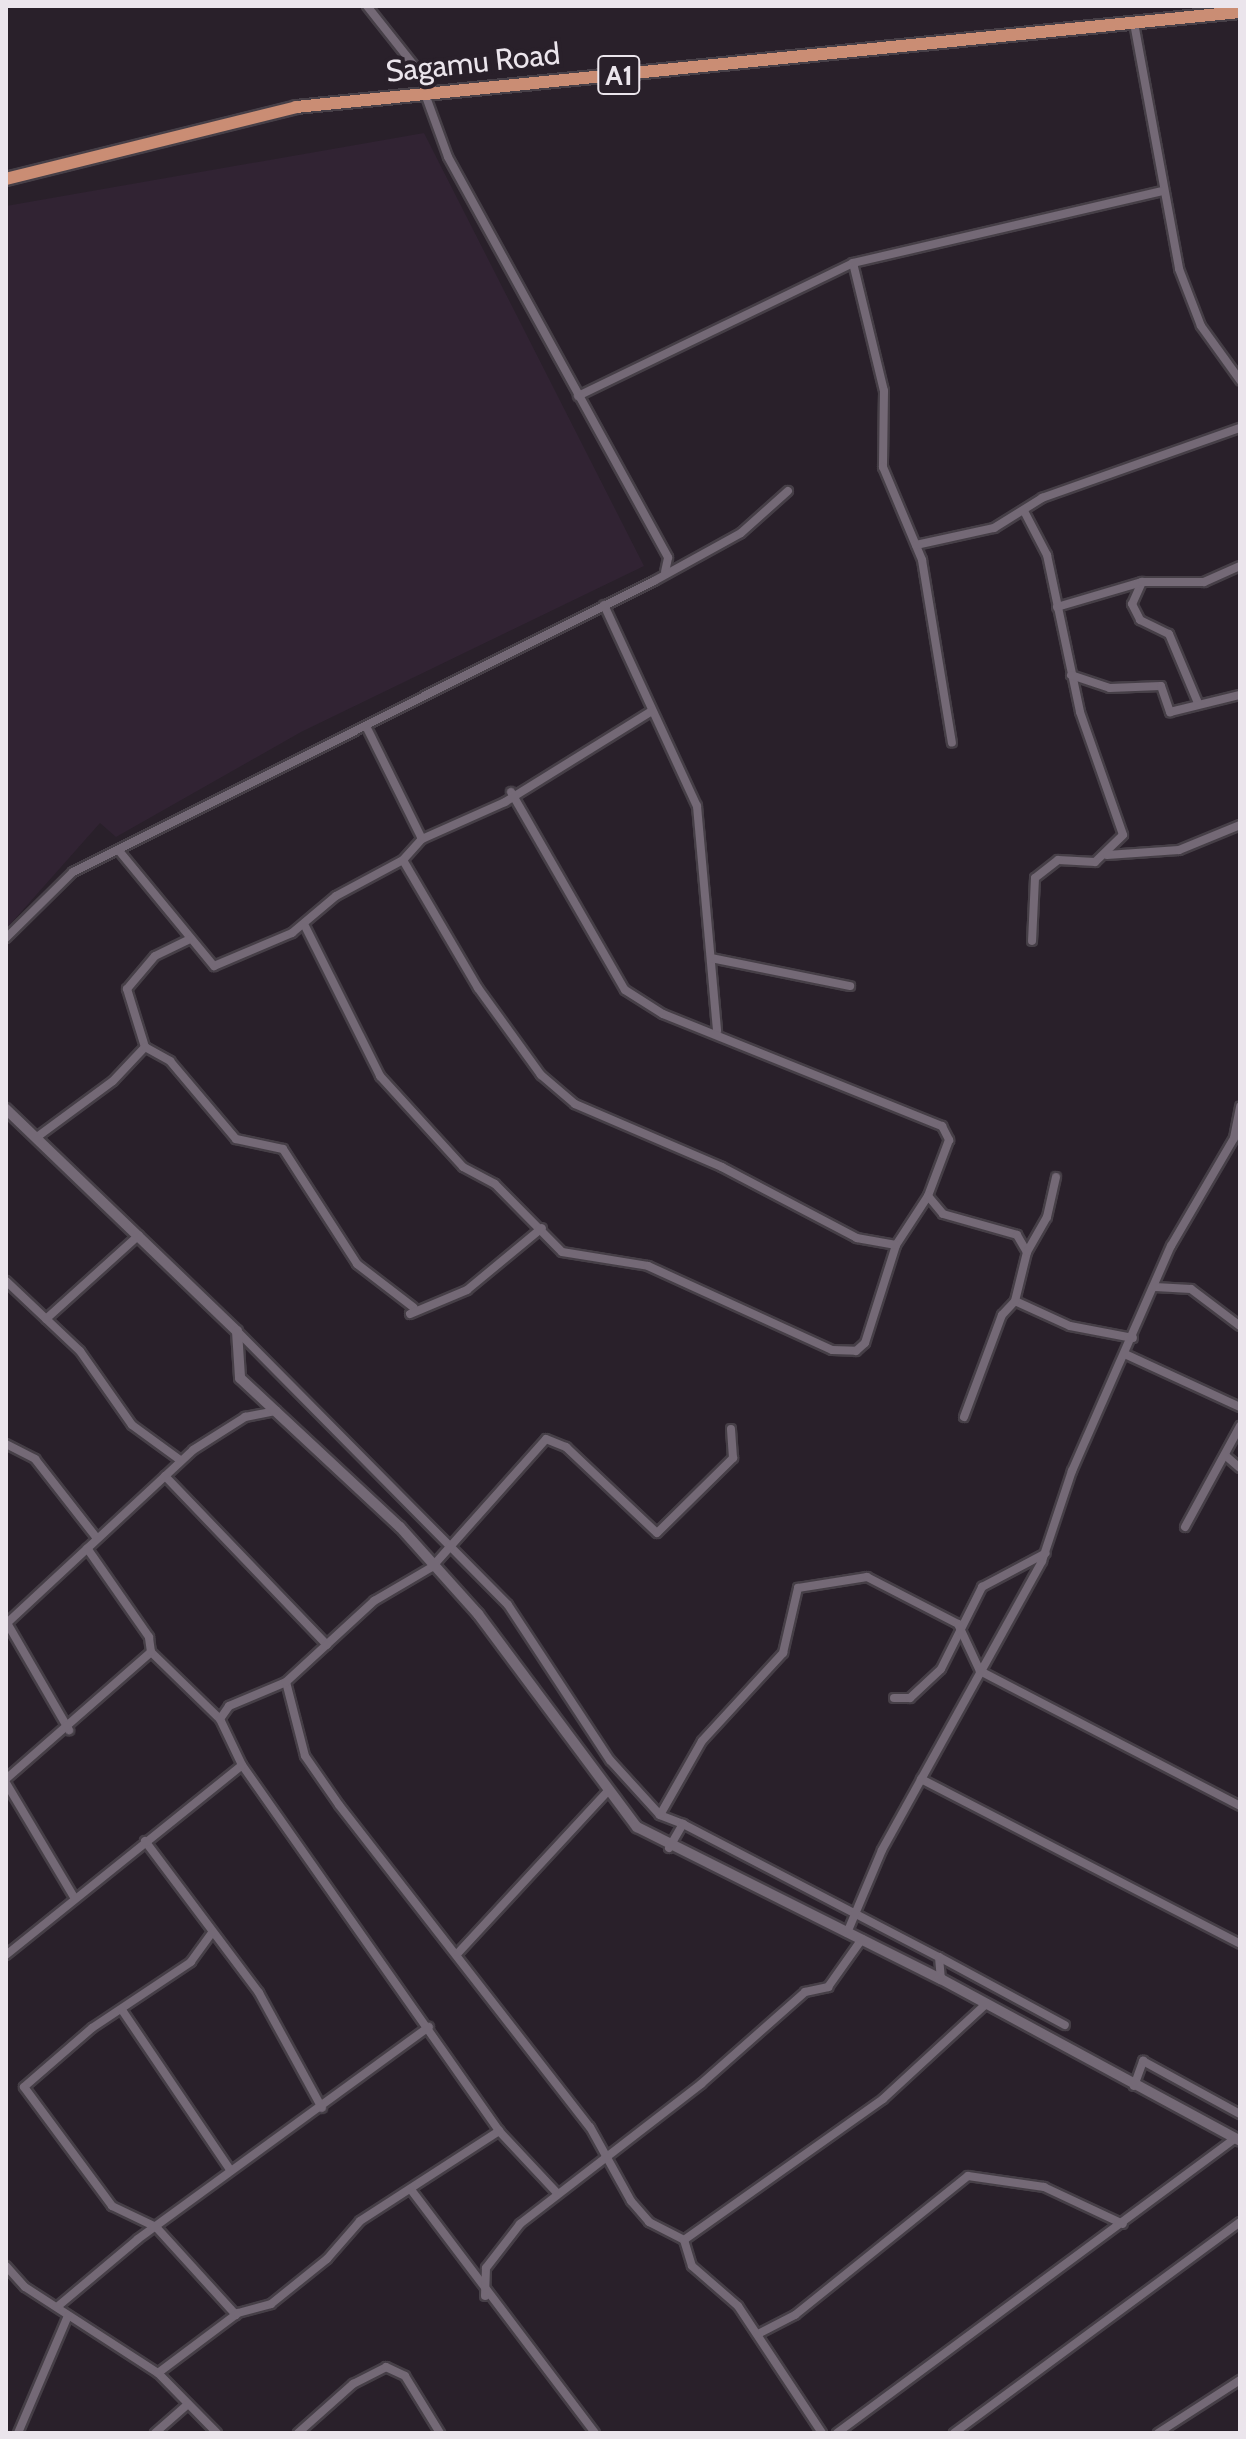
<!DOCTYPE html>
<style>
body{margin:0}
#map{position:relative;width:1246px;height:2439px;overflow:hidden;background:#29202a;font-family:Cabin,sans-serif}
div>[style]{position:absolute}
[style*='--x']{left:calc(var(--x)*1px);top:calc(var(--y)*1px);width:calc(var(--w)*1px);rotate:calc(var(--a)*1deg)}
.built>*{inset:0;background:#312333}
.roads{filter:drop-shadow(2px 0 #463f47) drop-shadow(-2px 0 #463f47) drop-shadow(0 2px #463f47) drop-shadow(0 -2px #463f47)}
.minor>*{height:8px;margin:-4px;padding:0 4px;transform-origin:4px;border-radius:4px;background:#746976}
.tertiary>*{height:10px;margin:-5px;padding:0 5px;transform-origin:5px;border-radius:5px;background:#746976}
.trunk>*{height:12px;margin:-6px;padding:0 6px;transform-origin:6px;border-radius:6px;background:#ca8d74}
span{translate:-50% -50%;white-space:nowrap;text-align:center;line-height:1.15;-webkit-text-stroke:8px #29202a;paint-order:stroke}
.shield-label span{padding:2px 6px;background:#29202a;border:2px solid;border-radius:6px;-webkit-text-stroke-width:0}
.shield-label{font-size:28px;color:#ebe5ec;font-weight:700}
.street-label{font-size:30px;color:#ebe5ec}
.frame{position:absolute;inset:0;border:8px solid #ebe5ec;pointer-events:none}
</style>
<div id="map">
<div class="built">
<i style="clip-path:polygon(424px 133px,644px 566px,301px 732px,116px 837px,100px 823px,6px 929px,6px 206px)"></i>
</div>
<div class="roads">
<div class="minor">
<i style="--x:367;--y:6;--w:111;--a:51.6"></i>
<i style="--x:1134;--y:23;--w:250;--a:79.6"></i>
<i style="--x:1179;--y:269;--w:61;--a:68.9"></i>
<i style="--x:1201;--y:326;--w:67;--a:54.2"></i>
<i style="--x:425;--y:94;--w:67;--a:69.9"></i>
<i style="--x:448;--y:157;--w:457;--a:61.2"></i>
<i style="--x:668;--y:558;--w:14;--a:102"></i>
<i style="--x:853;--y:263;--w:132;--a:76.4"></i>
<i style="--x:884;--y:391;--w:76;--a:90.8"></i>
<i style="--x:883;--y:467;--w:101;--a:67.2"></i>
<i style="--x:922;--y:560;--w:185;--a:80.7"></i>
<i style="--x:578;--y:396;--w:305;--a:-25.8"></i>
<i style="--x:853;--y:263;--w:317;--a:-13.1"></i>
<i style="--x:1024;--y:511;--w:50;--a:62.4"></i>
<i style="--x:1047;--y:555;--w:160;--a:78.1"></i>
<i style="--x:1080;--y:712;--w:130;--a:70.7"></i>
<i style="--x:1123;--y:835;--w:39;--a:136"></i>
<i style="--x:1095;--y:862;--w:37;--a:-177"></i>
<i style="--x:1058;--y:860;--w:29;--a:142"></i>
<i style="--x:1035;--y:878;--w:63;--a:92.7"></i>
<i style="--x:916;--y:545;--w:80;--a:-12.3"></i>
<i style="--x:994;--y:528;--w:57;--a:-32"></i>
<i style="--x:1042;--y:498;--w:210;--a:-19.5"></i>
<i style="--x:1142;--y:582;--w:24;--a:114"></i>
<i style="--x:1132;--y:604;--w:18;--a:63"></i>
<i style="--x:1140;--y:620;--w:32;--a:26"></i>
<i style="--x:1169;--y:634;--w:75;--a:67.2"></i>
<i style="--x:604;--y:605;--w:221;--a:65.2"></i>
<i style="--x:697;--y:806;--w:226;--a:84.9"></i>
<i style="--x:1057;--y:607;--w:89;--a:-16.4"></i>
<i style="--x:1142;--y:582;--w:62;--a:0"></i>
<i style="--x:1204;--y:582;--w:39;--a:-24"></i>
<i style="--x:1071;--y:675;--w:41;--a:18.4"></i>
<i style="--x:1110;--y:688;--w:51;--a:-2.2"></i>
<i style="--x:1161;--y:686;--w:28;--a:71"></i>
<i style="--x:1170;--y:712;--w:72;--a:-13.7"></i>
<i style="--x:511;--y:792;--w:228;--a:60.1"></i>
<i style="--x:625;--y:990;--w:45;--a:32.3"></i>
<i style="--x:663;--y:1014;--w:301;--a:21.9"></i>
<i style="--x:942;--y:1126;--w:16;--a:63"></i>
<i style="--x:949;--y:1140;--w:60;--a:110.6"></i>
<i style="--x:928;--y:1196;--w:59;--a:123.1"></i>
<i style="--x:422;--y:839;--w:91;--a:-24"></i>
<i style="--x:505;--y:802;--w:173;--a:-31.8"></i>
<i style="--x:120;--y:852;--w:148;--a:50.5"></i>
<i style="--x:214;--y:966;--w:85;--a:-22.9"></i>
<i style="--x:292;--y:933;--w:57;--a:-40.1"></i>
<i style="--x:336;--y:896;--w:76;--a:-28.2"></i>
<i style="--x:403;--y:860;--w:28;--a:-48"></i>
<i style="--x:422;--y:839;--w:126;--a:-116.4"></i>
<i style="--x:1107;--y:855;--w:72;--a:-4"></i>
<i style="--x:1179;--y:850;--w:66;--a:-22.3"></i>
<i style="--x:305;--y:926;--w:168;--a:63.4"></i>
<i style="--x:380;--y:1076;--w:123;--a:47.6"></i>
<i style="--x:463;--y:1167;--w:36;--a:28"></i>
<i style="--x:495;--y:1184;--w:95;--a:45.4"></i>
<i style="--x:562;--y:1252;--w:87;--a:9.2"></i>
<i style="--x:648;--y:1266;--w:202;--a:24.5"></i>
<i style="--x:832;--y:1350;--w:24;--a:2"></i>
<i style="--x:856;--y:1351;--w:12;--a:-42"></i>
<i style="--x:865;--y:1343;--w:103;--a:-72.4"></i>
<i style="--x:896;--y:1245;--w:40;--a:-170"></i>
<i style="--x:857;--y:1238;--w:153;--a:-152.3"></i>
<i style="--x:722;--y:1167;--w:160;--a:-156.8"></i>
<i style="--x:575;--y:1104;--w:45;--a:-139.5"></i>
<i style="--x:541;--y:1075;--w:107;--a:-125.9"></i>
<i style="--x:478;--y:988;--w:148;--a:-120.4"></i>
<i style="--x:6;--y:938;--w:94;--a:-44.6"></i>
<i style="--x:73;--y:872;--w:650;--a:-26.6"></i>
<i style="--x:654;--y:581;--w:99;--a:-28.9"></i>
<i style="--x:741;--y:533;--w:63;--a:-41.8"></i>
<i style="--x:711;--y:958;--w:142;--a:11.4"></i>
<i style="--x:145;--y:1047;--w:61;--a:-107.2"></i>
<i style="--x:127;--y:989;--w:43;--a:-49.7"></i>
<i style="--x:155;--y:956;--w:37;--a:-26"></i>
<i style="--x:37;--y:1137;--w:94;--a:-36.4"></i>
<i style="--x:113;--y:1081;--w:47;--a:-46.7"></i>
<i style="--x:145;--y:1047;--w:29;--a:29"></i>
<i style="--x:170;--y:1061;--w:102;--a:49.8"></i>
<i style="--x:236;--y:1139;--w:48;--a:12"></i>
<i style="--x:283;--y:1149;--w:137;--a:57.2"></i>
<i style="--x:357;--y:1264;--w:71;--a:37.5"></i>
<i style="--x:928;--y:1196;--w:23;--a:50"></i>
<i style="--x:943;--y:1214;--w:77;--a:15.8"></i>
<i style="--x:1017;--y:1235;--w:20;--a:60"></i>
<i style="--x:6;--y:1281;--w:102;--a:43.4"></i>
<i style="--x:80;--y:1351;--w:90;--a:54.9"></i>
<i style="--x:132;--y:1425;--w:59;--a:36.1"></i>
<i style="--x:1155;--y:1287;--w:36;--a:3"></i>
<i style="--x:1191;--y:1289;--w:61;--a:37.1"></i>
<i style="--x:1015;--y:1301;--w:60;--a:24.4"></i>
<i style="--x:1070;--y:1326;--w:64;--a:10.8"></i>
<i style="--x:410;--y:1314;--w:62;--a:-22.8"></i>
<i style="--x:467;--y:1290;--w:97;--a:-39.6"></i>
<i style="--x:46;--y:1319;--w:125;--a:-42.1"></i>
<i style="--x:237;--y:1331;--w:385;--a:45.3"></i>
<i style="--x:508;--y:1605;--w:186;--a:56.7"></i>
<i style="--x:610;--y:1760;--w:74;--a:47.7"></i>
<i style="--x:1127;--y:1355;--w:124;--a:24.7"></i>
<i style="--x:964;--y:1417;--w:109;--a:-69.6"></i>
<i style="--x:1002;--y:1315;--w:19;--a:-47"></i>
<i style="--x:1015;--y:1301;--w:50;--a:-76.2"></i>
<i style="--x:1027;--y:1252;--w:40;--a:-60.3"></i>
<i style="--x:1047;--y:1217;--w:41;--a:-77.3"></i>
<i style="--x:6;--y:1444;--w:33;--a:27"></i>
<i style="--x:35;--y:1459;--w:99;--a:52"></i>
<i style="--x:1226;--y:1456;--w:18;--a:41"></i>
<i style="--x:165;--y:1476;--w:234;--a:46.2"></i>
<i style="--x:1185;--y:1527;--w:115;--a:-61.4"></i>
<i style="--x:7;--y:1623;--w:124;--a:59.9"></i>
<i style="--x:6;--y:1624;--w:255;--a:-42.9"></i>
<i style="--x:193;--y:1450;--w:62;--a:-32.4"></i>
<i style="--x:245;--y:1417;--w:32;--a:-11"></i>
<i style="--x:151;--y:1652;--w:96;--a:44.2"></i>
<i style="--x:286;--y:1682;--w:76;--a:75.6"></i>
<i style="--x:305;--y:1756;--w:60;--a:55.2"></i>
<i style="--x:339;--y:1805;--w:408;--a:52.1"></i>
<i style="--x:590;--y:2127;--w:85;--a:61"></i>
<i style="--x:631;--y:2201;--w:28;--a:49"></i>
<i style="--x:649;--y:2222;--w:39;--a:27"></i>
<i style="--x:684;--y:2240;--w:27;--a:73"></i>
<i style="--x:692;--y:2266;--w:61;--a:41"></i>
<i style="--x:738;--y:2306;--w:152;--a:56.5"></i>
<i style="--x:894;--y:1698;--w:16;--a:0"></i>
<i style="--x:910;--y:1698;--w:42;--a:-43.1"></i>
<i style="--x:941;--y:1669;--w:92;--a:-63.4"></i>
<i style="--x:982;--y:1587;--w:72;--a:-28"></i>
<i style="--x:242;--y:1765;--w:447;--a:54.9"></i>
<i style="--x:499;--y:2131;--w:86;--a:46.9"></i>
<i style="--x:6;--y:1779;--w:193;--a:-41.2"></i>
<i style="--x:151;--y:1652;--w:15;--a:-98"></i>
<i style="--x:149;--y:1637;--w:108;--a:-124.9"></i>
<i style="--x:921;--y:1779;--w:359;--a:27.3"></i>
<i style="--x:6;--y:1783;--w:133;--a:59.2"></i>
<i style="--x:683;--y:1824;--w:25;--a:-159"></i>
<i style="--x:660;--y:1815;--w:85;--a:-60.4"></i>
<i style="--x:702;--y:1741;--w:120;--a:-47.4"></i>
<i style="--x:783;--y:1653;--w:67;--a:-77"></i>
<i style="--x:798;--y:1588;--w:70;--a:-9.1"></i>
<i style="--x:867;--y:1577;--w:102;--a:27.3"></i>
<i style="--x:958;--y:1624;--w:52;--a:64.9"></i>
<i style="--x:980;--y:1671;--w:293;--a:27.4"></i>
<i style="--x:145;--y:1841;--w:190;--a:53.1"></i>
<i style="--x:259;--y:1993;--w:131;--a:61.3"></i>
<i style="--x:669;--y:1848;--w:28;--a:-60"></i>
<i style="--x:683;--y:1824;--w:288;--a:27.5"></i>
<i style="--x:939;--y:1957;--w:22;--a:85"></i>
<i style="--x:847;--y:1933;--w:90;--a:-67.1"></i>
<i style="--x:882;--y:1850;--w:330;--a:-61"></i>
<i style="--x:1042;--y:1561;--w:95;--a:-71.6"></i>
<i style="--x:1072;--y:1471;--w:246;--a:-66.3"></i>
<i style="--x:1171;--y:1246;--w:125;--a:-59.7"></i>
<i style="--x:1234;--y:1138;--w:32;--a:-79"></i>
<i style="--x:211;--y:1934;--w:34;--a:126"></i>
<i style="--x:191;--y:1962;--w:119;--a:146.3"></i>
<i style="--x:92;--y:2028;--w:90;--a:139.1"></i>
<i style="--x:24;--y:2087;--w:148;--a:53.5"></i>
<i style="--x:112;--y:2206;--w:49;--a:25.5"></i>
<i style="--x:156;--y:2227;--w:119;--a:47.7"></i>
<i style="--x:458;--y:1953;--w:219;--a:-47.2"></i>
<i style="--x:6;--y:1955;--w:303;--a:-38.8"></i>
<i style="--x:242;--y:1765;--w:51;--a:-115.6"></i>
<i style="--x:220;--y:1719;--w:16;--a:-55"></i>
<i style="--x:229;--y:1706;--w:62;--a:-22.8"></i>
<i style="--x:286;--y:1682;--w:120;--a:-42.6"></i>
<i style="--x:374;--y:1601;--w:67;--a:-30.4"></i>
<i style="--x:432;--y:1567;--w:171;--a:-48.3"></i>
<i style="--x:546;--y:1439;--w:22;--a:22"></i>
<i style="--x:566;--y:1447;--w:125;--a:43.4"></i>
<i style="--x:657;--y:1533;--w:107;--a:-44.6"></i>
<i style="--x:733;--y:1458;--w:29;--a:-94"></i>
<i style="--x:939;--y:1957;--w:143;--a:28.4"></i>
<i style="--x:122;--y:2010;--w:194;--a:55.9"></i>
<i style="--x:1134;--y:2086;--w:27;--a:-70"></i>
<i style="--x:1143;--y:2061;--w:111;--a:28.7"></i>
<i style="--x:412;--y:2191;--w:303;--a:52.9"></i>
<i style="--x:684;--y:2240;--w:244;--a:-35.3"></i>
<i style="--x:883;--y:2099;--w:139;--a:-42.7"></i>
<i style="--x:6;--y:2266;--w:28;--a:48"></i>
<i style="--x:25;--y:2287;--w:158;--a:32.9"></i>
<i style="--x:158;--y:2373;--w:84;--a:45.5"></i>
<i style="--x:485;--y:2296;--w:28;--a:-88"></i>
<i style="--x:486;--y:2268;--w:56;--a:-52.3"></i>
<i style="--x:520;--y:2224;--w:229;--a:-37.7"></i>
<i style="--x:701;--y:2084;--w:139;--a:-41.5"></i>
<i style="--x:805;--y:1992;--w:24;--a:-12"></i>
<i style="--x:828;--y:1987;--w:59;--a:-54.7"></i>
<i style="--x:57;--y:2307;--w:106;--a:-40"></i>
<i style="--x:138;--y:2239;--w:360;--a:-36.1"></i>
<i style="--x:758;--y:2334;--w:42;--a:-27.2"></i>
<i style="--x:795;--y:2315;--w:222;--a:-38.8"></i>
<i style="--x:968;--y:2176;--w:77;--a:8.2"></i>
<i style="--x:1044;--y:2187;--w:87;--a:25.1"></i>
<i style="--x:158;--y:2373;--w:100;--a:-36.9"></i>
<i style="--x:238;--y:2313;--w:34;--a:-15"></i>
<i style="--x:271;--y:2304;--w:72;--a:-38.8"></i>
<i style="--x:327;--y:2259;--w:50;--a:-49"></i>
<i style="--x:360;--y:2221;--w:166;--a:-32.9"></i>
<i style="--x:18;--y:2433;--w:127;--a:-66.9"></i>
<i style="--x:155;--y:2433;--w:44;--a:-41.3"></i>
<i style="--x:298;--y:2433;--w:74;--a:-41.7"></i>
<i style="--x:353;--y:2384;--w:37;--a:-27"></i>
<i style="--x:386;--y:2367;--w:21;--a:25"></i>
<i style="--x:405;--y:2376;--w:67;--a:58.4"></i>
<i style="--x:837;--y:2433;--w:495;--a:-36.5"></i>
<i style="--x:954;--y:2433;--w:355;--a:-36.4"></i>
<i style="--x:1158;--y:2433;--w:98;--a:-32.9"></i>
</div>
<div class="tertiary">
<i style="--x:6;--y:1109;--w:320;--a:43.9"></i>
<i style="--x:237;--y:1331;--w:47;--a:86.3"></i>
<i style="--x:240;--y:1378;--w:219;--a:43"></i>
<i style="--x:400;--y:1527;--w:117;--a:48.1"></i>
<i style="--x:478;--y:1614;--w:266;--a:53.3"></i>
<i style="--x:637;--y:1827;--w:340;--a:26.6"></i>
<i style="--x:941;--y:1979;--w:340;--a:28.4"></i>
</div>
<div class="trunk">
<i style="--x:6;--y:179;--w:299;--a:-13.9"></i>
<i style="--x:296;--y:107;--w:949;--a:-5.75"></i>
</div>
</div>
<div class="shield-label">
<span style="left:619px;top:75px">A1</span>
</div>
<div class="street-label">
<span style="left:473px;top:63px;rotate:-6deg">Sagamu Road</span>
</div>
<div class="frame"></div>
</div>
